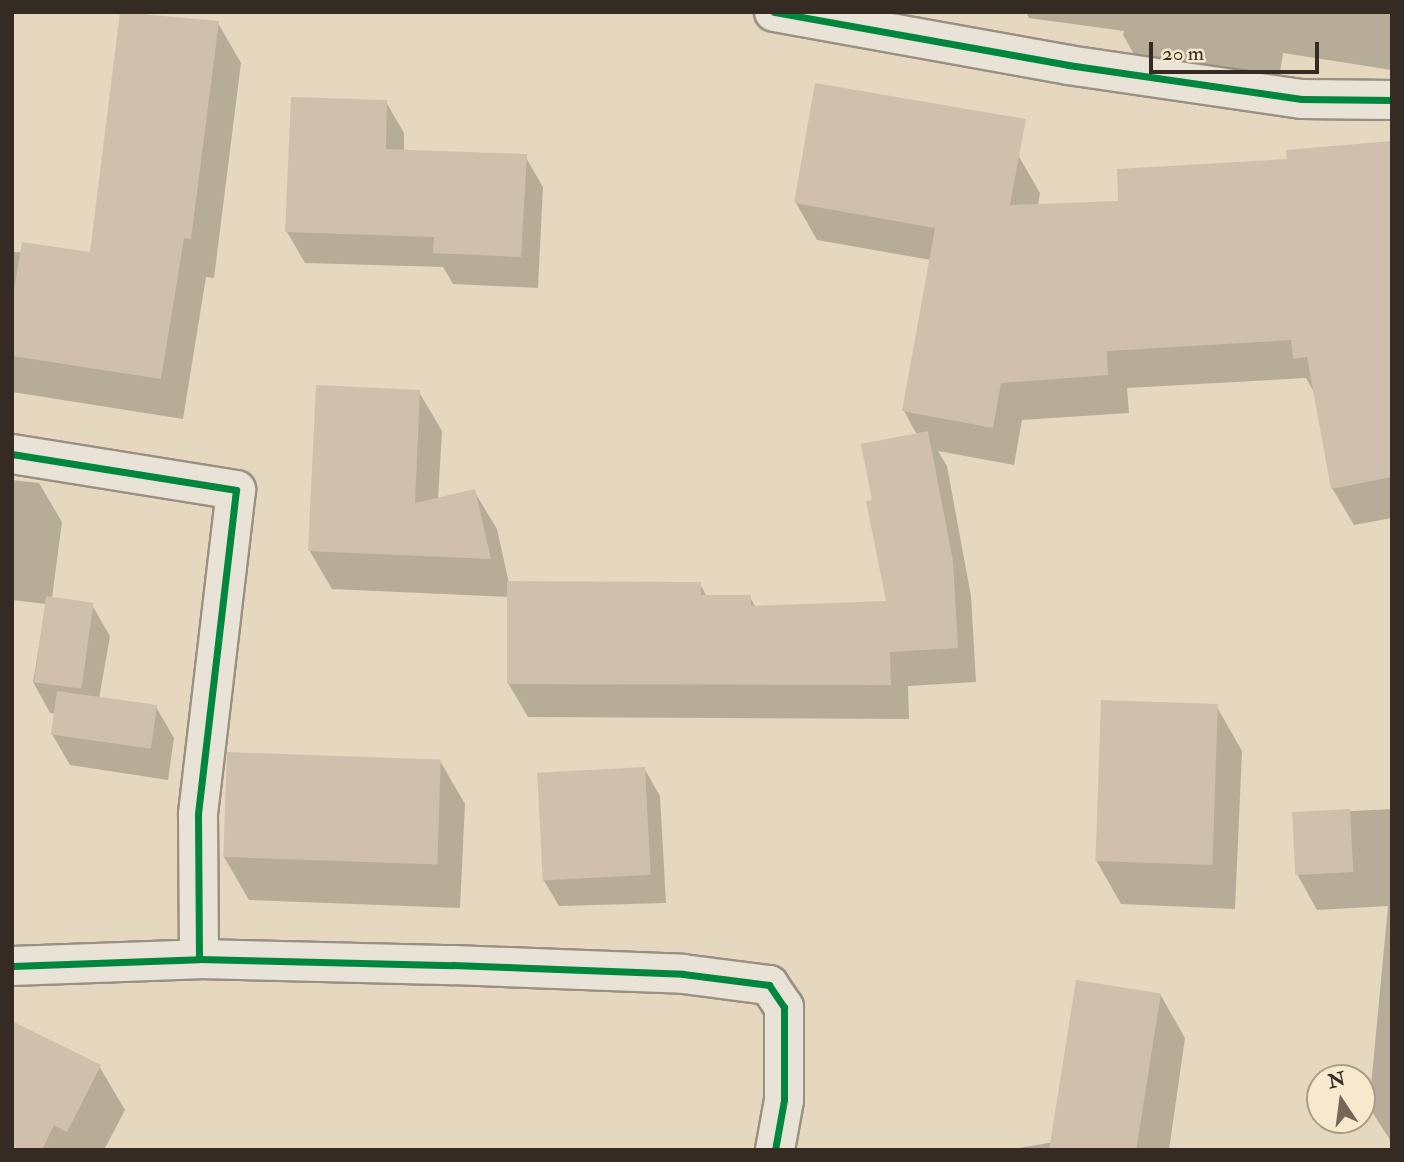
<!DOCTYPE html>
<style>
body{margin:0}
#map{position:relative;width:1404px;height:1162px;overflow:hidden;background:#e5d8bf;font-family:"IM FELL Double Pica",serif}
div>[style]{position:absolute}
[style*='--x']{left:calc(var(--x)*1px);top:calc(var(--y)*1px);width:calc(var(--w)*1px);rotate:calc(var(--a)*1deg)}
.shadow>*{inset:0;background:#0003}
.building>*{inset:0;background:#d1bfae;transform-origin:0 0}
.roads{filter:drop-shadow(2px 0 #999082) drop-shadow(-2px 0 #999082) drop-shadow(0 2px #999082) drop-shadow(0 -2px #999082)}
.minor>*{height:38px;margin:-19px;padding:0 19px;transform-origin:19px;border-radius:19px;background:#e9e2d6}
.cycleway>*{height:7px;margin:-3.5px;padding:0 3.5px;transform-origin:3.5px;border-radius:3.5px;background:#00873e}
span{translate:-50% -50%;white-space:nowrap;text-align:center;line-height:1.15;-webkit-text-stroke:7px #f8e8cc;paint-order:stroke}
.frame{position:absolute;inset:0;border:14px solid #352b23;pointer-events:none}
.north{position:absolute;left:1306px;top:1064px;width:70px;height:70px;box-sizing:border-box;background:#f8e8cc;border:2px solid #aa9c88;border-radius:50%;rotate:347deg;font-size:19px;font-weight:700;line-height:28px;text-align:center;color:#352b23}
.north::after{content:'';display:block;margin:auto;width:24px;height:32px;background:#73685a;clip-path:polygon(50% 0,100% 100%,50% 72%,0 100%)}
.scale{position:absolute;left:1149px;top:42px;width:170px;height:32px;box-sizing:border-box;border:4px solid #352b23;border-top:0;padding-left:9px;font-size:21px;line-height:24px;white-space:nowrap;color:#352b23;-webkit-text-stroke:5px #f8e8cc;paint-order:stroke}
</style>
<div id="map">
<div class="shadow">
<i style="clip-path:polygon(121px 12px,218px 23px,241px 63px,214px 278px,206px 277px,183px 419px,12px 392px,12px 252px,91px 254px)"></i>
<i style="clip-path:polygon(1026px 12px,1392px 12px,1392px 70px,1283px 53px,1276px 97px,1148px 79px,1123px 35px,1124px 31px,1029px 18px)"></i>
<i style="clip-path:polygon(386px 102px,404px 133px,404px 151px,525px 156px,543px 187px,538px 288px,453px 284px,443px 267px,305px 263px,287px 232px)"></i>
<i style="clip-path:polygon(1392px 143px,1392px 518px,1354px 525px,1332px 488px,1315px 394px,1306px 378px,1127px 388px,1129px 413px,1022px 420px,1014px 465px,938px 451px,947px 466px,971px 596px,976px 682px,908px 686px,909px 719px,528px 717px,508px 683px,509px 597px,332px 589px,309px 550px,419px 392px,442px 431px,438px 499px,474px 491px,497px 529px,509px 583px,700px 584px,707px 597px,750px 597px,756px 608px,889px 602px,874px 501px,917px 435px,904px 411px,931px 260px,817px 240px,796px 203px,1018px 155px,1040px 193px,1038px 206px,1120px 203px,1289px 161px)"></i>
<i style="clip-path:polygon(12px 480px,39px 483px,62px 522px,52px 598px,92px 605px,110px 636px,99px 699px,156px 707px,174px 738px,168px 780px,70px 765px,52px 734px,55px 714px,50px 713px,33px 682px,46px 604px,12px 600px)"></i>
<i style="clip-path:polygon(1217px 707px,1242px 751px,1235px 909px,1121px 904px,1096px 860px)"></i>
<i style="clip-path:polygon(440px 761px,465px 804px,460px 908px,249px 900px,224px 857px)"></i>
<i style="clip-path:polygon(644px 768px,660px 796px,666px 903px,559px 906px,543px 879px)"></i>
<i style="clip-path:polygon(1392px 809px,1392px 1143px,1369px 1107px,1388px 906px,1317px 910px,1297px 874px,1294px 814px)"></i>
<i style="clip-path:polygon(1160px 994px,1185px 1038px,1169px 1150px,1008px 1150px,1054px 1142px)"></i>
<i style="clip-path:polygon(99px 1066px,125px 1110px,104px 1150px,12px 1150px)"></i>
</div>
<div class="building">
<i style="clip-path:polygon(120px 12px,219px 21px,191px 239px,184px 238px,161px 379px,12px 356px,12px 301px,22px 242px,90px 252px)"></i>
<i style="clip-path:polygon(815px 83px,1026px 119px,1010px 205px,1118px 201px,1117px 169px,1287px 159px,1286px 150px,1392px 141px,1392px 477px,1331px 489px,1307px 357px,1293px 359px,1291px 340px,1107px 351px,1108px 375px,1001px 383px,993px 428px,902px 411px,935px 228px,794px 203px)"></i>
<i style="clip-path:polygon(291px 97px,387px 100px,386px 149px,527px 154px,521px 257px,433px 253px,434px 237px,285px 232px)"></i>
<i style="clip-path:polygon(316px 385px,420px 390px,415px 503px,475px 489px,491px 559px,308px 551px)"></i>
<i style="clip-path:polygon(928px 431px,953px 561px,958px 648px,890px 652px,891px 685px,507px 684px,507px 581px,701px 582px,701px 595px,751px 595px,751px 606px,886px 601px,866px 501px,872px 500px,861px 444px)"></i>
<i style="left:46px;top:596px;width:48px;height:87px;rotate:8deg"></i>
<i style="left:57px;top:691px;width:101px;height:44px;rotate:8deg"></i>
<i style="left:1101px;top:700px;width:117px;height:161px;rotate:2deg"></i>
<i style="left:227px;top:752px;width:214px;height:105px;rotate:2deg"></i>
<i style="left:645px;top:767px;width:108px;height:108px;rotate:87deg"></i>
<i style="left:1350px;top:809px;width:63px;height:58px;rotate:87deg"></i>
<i style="left:1076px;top:980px;width:86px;height:172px;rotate:9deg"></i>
<i style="clip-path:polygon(12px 1021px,101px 1065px,67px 1132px,54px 1125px,42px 1150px,12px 1150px)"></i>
</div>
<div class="roads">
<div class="minor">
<i style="--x:774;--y:12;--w:299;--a:10.2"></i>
<i style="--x:1068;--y:65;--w:236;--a:8.3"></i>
<i style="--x:1302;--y:99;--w:90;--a:0.6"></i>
<i style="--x:12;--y:454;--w:227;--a:9.1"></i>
<i style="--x:236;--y:490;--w:327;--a:96.7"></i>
<i style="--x:198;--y:815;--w:144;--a:89.6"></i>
<i style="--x:12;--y:966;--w:187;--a:-2.1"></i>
<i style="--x:199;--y:959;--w:254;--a:1.4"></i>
<i style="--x:453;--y:965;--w:230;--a:2.2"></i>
<i style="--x:683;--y:974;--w:87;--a:7.3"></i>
<i style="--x:769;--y:985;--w:27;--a:56"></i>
<i style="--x:784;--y:1007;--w:93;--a:90"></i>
<i style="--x:784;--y:1100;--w:51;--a:100.2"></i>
</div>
</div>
<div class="cycleway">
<i style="--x:774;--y:12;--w:299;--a:10.2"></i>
<i style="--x:1068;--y:65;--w:236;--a:8.3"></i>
<i style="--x:1302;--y:99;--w:90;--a:0.6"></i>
<i style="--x:12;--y:454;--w:227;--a:9.1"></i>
<i style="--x:236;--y:490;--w:327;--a:96.7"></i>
<i style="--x:198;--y:815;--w:144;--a:89.6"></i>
<i style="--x:12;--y:966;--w:187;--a:-2.1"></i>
<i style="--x:199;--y:959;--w:254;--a:1.4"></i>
<i style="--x:453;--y:965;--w:230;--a:2.2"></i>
<i style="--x:683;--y:974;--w:87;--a:7.3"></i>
<i style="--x:769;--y:985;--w:27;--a:56"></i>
<i style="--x:784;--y:1007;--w:93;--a:90"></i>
<i style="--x:784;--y:1100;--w:51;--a:100.2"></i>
</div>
<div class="frame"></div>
<div class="north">N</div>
<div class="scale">20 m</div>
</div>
